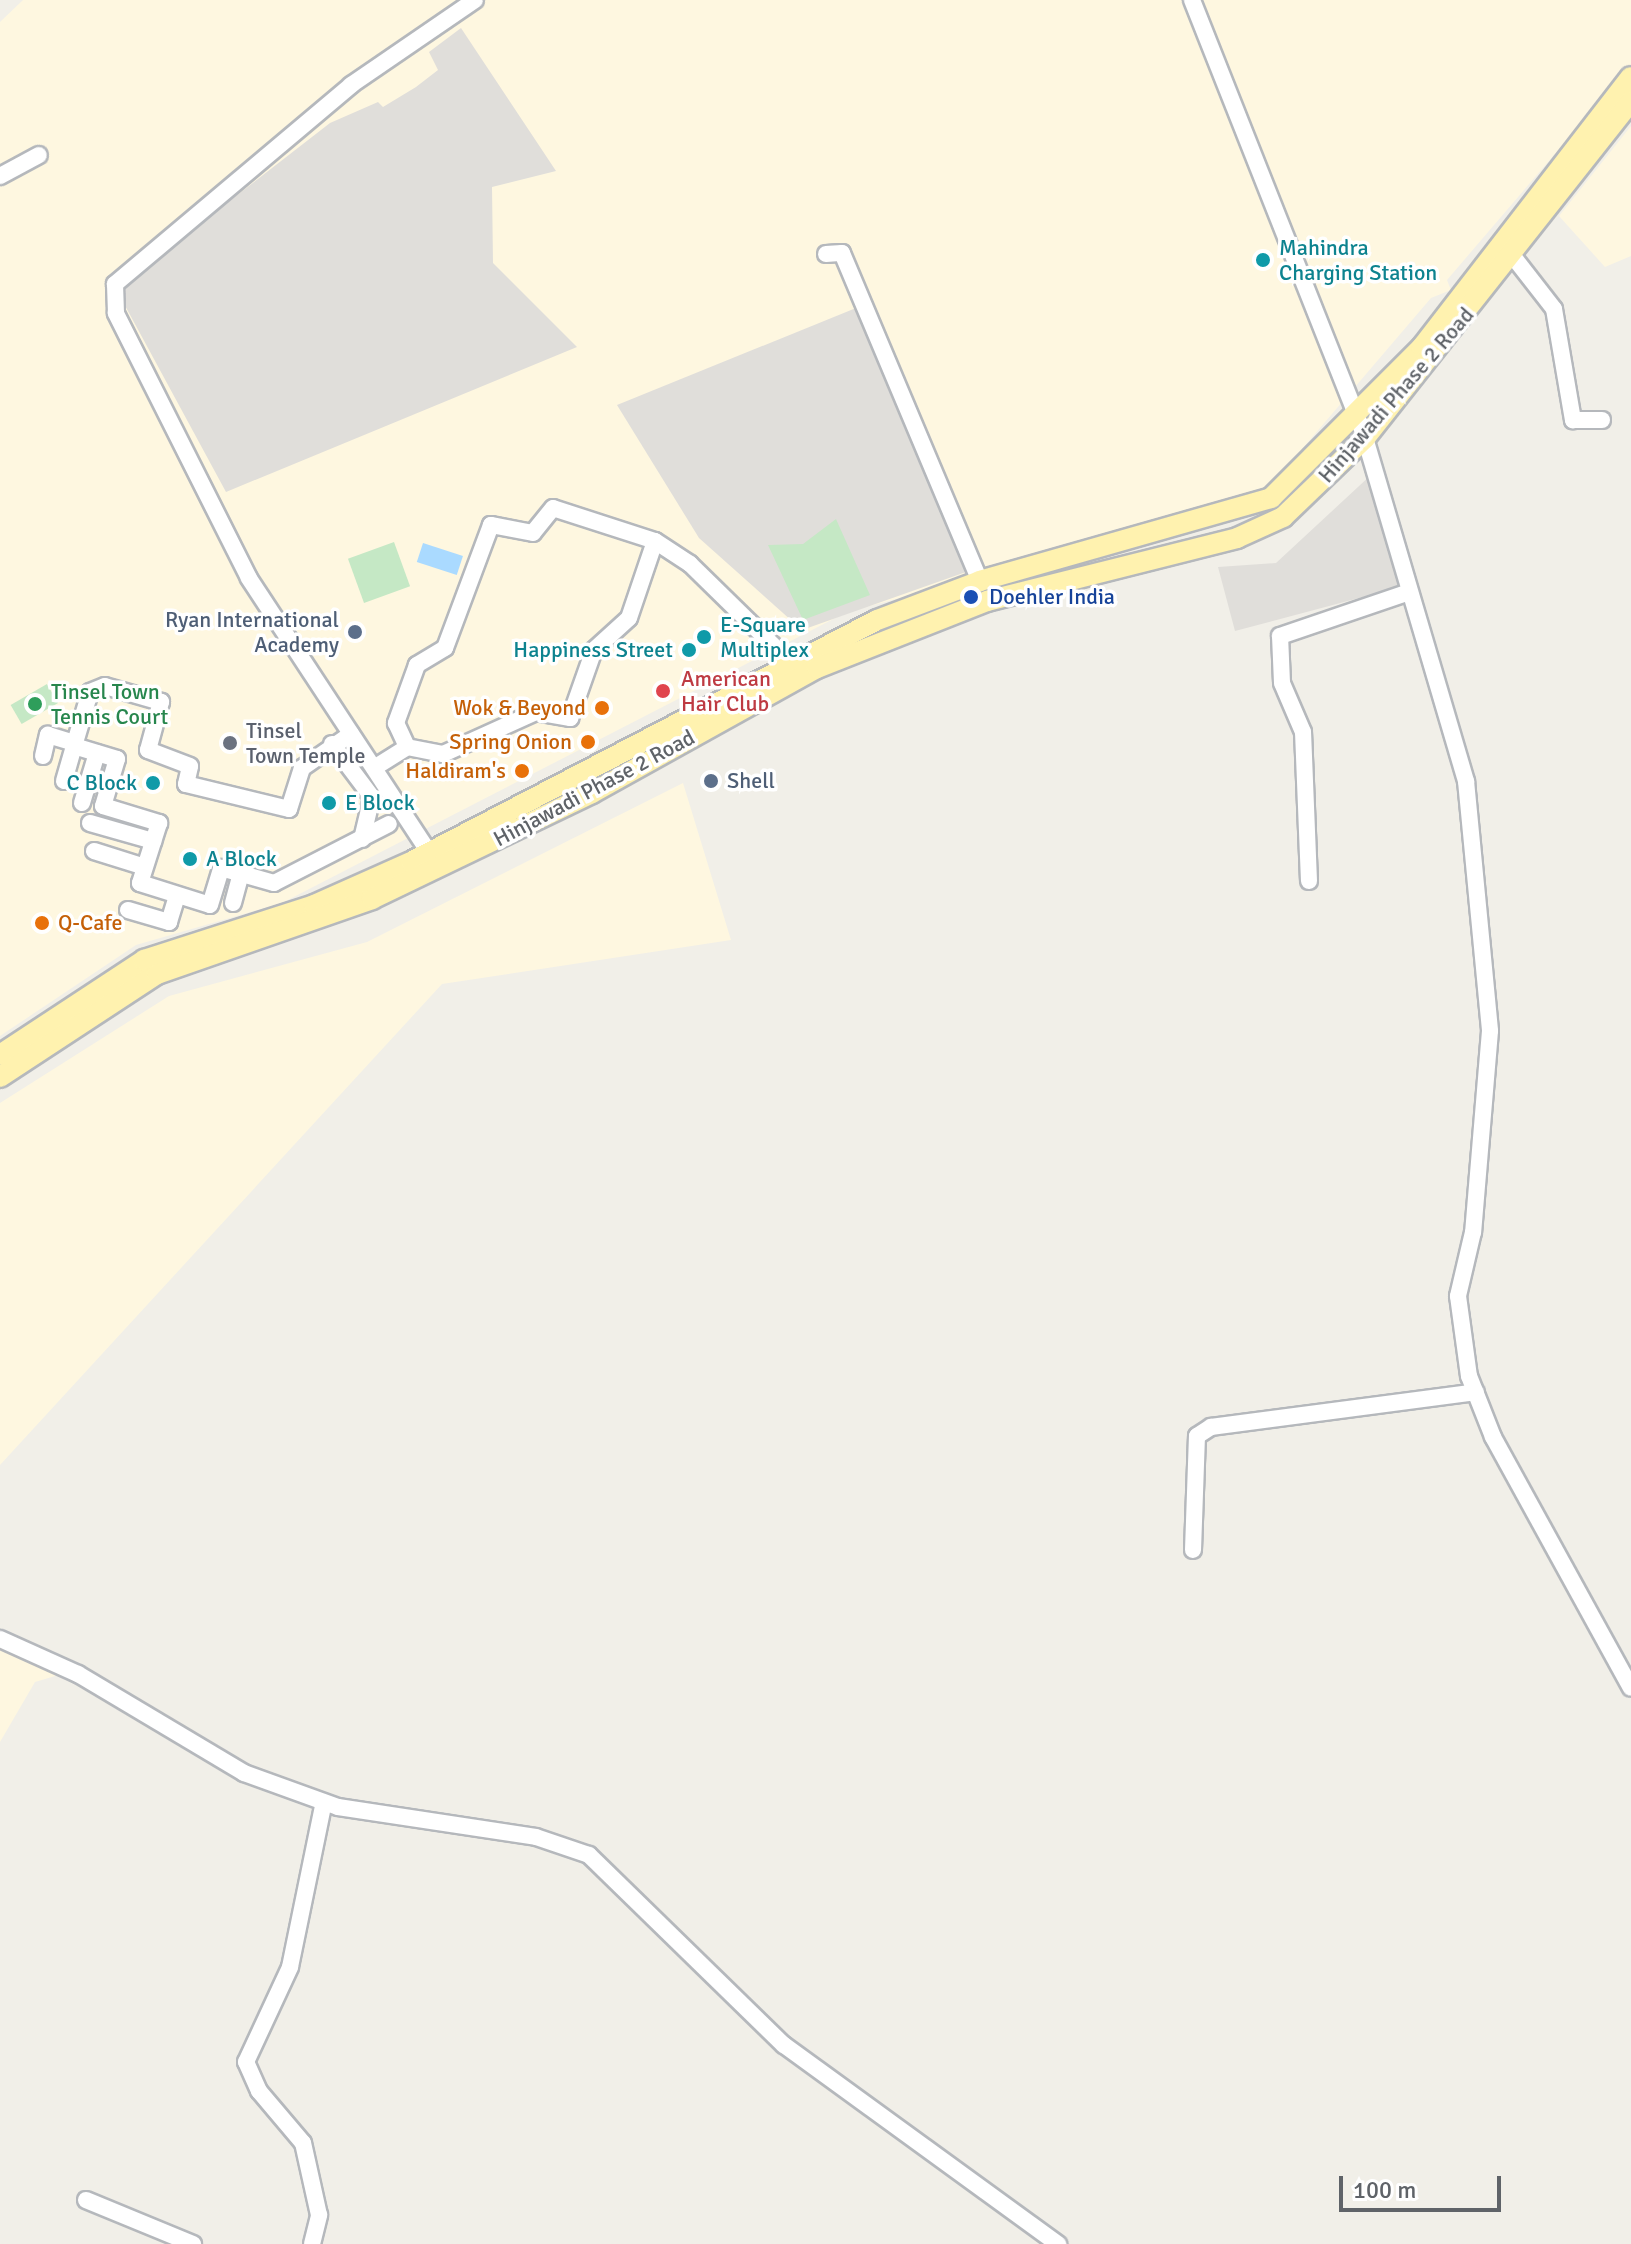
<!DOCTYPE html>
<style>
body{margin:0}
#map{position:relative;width:1631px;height:2244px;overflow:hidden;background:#f1efe8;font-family:Signika,sans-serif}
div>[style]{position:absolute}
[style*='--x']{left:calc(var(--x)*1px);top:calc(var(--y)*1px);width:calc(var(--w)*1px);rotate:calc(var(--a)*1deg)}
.commercial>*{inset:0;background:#fef7e0}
.industrial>*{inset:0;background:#e0deda}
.green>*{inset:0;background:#c5e8c5;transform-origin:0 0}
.water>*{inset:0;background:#aadaff;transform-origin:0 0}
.roads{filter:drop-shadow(2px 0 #b5b8bc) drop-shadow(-2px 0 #b5b8bc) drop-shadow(0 2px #b5b8bc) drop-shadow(0 -2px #b5b8bc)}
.minor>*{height:16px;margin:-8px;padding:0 8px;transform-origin:8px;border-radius:8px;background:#fff}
.major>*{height:20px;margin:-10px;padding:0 10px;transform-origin:10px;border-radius:10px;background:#fff2af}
.dots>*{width:22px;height:22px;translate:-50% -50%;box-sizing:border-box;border:4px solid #fff;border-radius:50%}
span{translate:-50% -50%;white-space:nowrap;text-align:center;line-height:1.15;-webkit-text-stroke:7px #fff;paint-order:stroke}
.culture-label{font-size:22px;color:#0d838f}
.left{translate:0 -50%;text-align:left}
.right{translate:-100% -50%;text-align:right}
.street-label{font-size:22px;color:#5f6368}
.transit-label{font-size:22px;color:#164399}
.service-label{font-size:22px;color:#4e5e75}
.health-label{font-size:22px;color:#be3a42}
.leisure-label{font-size:22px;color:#27864d}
.food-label{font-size:22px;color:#c56008}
.worship-label{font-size:22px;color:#5b616d}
.scale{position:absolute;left:1339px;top:2176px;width:162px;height:36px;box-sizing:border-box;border:4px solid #5f6368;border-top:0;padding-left:10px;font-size:24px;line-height:28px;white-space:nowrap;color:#5f6368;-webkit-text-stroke:6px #fff;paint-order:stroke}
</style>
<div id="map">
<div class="commercial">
<i style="clip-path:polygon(23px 0,1631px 0,1631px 65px,1447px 280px,1451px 290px,1431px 298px,1255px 504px,847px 612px,282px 903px,136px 945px,0 1036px,0 22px)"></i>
<i style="clip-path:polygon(1631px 126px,1631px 256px,1605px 267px,1559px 216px)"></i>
<i style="clip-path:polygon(683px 783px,731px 940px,442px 984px,0 1465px,0 1103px,169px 996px,367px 942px)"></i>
<i style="clip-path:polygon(0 1647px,62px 1674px,35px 1682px,0 1742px)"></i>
</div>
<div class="industrial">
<i style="clip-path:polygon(461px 28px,556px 171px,492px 187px,493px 263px,577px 347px,226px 492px,116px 289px,330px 123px,378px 102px,383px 107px,416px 87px,438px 70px,429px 52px)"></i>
<i style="clip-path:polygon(856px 308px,966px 572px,802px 630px,699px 538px,617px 405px)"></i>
<i style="clip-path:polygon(1372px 474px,1404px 586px,1235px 631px,1218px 567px,1276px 563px)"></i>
</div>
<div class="green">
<i style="clip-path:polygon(836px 519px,870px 595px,803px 620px,768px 545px,803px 544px)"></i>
<i style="left:394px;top:542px;width:47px;height:49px;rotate:70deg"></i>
<i style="left:47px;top:684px;width:22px;height:42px;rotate:60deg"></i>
</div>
<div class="water">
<i style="left:423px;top:543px;width:42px;height:20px;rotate:18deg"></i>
</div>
<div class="roads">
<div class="minor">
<i style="--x:1192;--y:0;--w:471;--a:68.4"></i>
<i style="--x:1365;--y:438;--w:358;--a:73.6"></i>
<i style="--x:1466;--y:781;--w:251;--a:84.5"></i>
<i style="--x:1490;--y:1031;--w:202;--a:94.8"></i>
<i style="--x:1473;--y:1232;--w:66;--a:103.2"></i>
<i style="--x:1458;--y:1296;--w:81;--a:82.2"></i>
<i style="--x:1469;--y:1376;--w:66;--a:68.5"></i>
<i style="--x:1493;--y:1437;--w:286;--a:61.2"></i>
<i style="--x:0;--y:176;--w:44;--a:-28.3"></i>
<i style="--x:826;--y:254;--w:16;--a:-4"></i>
<i style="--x:842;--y:253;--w:356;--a:67.2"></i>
<i style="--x:1512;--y:255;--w:68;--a:52.1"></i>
<i style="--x:1554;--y:309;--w:113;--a:80.3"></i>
<i style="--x:1573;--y:420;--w:29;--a:0"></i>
<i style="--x:655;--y:541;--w:107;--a:-162.1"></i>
<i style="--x:553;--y:508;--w:32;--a:129"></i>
<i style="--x:533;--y:533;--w:43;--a:-169.2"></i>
<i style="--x:491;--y:525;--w:131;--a:110.5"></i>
<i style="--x:445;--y:648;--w:33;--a:149"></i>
<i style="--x:417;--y:665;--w:62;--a:109.9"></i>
<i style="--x:396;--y:723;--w:26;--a:65"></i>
<i style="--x:407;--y:747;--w:37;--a:11"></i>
<i style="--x:443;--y:754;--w:102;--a:-24.3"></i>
<i style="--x:536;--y:712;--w:35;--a:10"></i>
<i style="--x:570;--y:718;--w:72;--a:-70.6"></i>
<i style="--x:594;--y:650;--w:47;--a:-42.4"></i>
<i style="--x:629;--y:618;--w:81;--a:-71.3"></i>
<i style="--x:655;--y:541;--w:42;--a:33.3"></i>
<i style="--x:690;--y:564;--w:140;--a:44.4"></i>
<i style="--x:351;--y:734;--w:60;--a:145.2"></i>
<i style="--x:302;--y:768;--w:43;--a:107.6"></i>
<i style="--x:289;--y:809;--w:106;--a:-166.4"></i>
<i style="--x:186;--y:784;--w:18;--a:-77"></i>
<i style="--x:190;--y:766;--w:45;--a:-159.1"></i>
<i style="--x:148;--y:750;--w:50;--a:-74.8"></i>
<i style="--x:161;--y:702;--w:58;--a:-164.1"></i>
<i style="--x:105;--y:686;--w:16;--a:158"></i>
<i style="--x:90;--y:692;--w:56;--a:106.5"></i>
<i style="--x:74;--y:746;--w:45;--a:16.8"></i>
<i style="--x:117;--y:759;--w:49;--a:106.6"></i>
<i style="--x:103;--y:806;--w:59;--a:16.9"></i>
<i style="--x:159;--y:823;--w:63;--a:107.6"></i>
<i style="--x:140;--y:883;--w:73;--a:17.4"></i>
<i style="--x:210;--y:905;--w:39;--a:-73"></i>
<i style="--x:221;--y:868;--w:55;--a:15.8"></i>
<i style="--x:274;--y:883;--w:129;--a:-27.2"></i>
<i style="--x:332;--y:744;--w:66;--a:53"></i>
<i style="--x:372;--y:797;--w:43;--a:103.4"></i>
<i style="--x:43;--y:756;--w:22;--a:-77"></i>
<i style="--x:48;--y:735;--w:28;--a:17"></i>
<i style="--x:374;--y:768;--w:39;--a:-32"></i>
<i style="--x:64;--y:781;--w:36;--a:-74"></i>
<i style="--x:82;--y:803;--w:52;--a:-73.3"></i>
<i style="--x:90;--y:823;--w:66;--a:15.9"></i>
<i style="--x:94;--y:851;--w:53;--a:17.4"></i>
<i style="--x:434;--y:860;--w:337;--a:-123.3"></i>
<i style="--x:249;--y:578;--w:297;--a:-116.7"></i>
<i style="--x:116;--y:313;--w:29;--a:-92"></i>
<i style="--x:115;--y:284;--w:309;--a:-40.1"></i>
<i style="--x:351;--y:85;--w:150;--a:-34.4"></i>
<i style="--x:1309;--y:881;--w:149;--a:-92.3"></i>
<i style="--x:1303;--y:732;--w:53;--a:-113.2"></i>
<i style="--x:1282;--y:683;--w:47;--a:-92.4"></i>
<i style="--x:1280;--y:636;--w:136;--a:-18.8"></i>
<i style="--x:233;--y:903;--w:31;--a:-75"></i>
<i style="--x:128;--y:910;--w:43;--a:16.3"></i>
<i style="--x:169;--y:922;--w:28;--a:-73"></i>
<i style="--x:1193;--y:1550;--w:114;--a:-88"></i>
<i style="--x:1197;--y:1436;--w:17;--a:-33"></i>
<i style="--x:1211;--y:1427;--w:267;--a:-7.5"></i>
<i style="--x:0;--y:1639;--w:85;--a:24.2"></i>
<i style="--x:78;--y:1674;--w:193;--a:30.8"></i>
<i style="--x:244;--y:1773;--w:100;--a:19.9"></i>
<i style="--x:338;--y:1807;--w:200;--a:8.6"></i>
<i style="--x:536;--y:1837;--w:56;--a:18.8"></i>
<i style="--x:589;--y:1855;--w:272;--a:44.3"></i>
<i style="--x:784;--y:2045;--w:339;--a:36"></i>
<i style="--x:86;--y:2200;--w:116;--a:22.4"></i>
<i style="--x:312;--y:2244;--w:30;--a:-76"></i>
<i style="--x:319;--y:2215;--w:74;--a:-102.5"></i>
<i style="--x:303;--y:2143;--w:68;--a:-130.2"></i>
<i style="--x:259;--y:2091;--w:32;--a:-114"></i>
<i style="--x:246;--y:2062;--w:105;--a:-65.1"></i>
<i style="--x:290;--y:1967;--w:168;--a:-78.4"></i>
</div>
<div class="major">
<i style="--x:0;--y:1055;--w:173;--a:-33.4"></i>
<i style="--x:144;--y:960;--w:179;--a:-17.9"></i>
<i style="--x:314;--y:905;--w:106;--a:-23.9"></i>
<i style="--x:411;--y:862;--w:525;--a:-27.44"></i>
<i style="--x:877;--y:620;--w:110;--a:-20.7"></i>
<i style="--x:980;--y:581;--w:303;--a:-15.9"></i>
<i style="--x:1271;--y:498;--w:214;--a:-45"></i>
<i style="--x:1422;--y:347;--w:341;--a:-52.3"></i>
<i style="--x:0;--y:1077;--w:188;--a:-33.3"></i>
<i style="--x:157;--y:974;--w:228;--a:-19.2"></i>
<i style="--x:372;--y:899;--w:244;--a:-25.7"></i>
<i style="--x:592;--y:793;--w:257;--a:-29.1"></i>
<i style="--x:817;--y:668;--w:183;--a:-21.5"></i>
<i style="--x:987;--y:601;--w:258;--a:-14.1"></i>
<i style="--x:1237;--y:538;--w:51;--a:-24.5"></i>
<i style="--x:1283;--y:517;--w:114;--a:-43.9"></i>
<i style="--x:1365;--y:438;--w:429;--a:-51.7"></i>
</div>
</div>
<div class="dots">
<i style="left:1263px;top:260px;background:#0f9aa8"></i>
<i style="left:971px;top:597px;background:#1a4fb4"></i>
<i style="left:355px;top:632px;background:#5c6f8a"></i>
<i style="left:704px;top:637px;background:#0f9aa8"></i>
<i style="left:689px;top:650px;background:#0f9aa8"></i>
<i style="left:663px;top:691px;background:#e0444e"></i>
<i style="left:35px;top:704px;background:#2e9e5b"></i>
<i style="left:602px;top:708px;background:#e8710a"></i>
<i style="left:588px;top:742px;background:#e8710a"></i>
<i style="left:230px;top:743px;background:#6b7280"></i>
<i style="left:522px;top:771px;background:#e8710a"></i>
<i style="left:711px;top:781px;background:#5c6f8a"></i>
<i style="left:153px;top:783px;background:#0f9aa8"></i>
<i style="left:329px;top:803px;background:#0f9aa8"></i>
<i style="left:190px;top:859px;background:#0f9aa8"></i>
<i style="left:42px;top:923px;background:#e8710a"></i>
</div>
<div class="culture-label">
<span class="left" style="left:1279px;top:260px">Mahindra<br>Charging Station</span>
<span class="left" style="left:720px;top:637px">E-Square<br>Multiplex</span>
<span class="right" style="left:673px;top:650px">Happiness Street</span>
<span class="right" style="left:137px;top:783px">C Block</span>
<span class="left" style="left:345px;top:803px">E Block</span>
<span class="left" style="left:206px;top:859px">A Block</span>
</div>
<div class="street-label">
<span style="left:1396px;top:395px;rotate:-49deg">Hinjawadi Phase 2 Road</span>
<span style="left:594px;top:788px;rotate:-28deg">Hinjawadi Phase 2 Road</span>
</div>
<div class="transit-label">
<span class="left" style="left:989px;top:597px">Doehler India</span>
</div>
<div class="service-label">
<span class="right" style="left:339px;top:632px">Ryan International<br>Academy</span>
<span class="left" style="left:727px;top:781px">Shell</span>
</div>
<div class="health-label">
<span class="left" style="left:681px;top:691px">American<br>Hair Club</span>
</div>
<div class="leisure-label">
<span class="left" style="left:51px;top:704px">Tinsel Town<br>Tennis Court</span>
</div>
<div class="food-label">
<span class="right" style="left:586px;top:708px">Wok &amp; Beyond</span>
<span class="right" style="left:572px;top:742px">Spring Onion</span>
<span class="right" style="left:506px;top:771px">Haldiram's</span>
<span class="left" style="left:58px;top:923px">Q-Cafe</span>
</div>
<div class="worship-label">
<span class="left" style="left:246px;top:743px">Tinsel<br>Town Temple</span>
</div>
<div class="scale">100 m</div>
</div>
